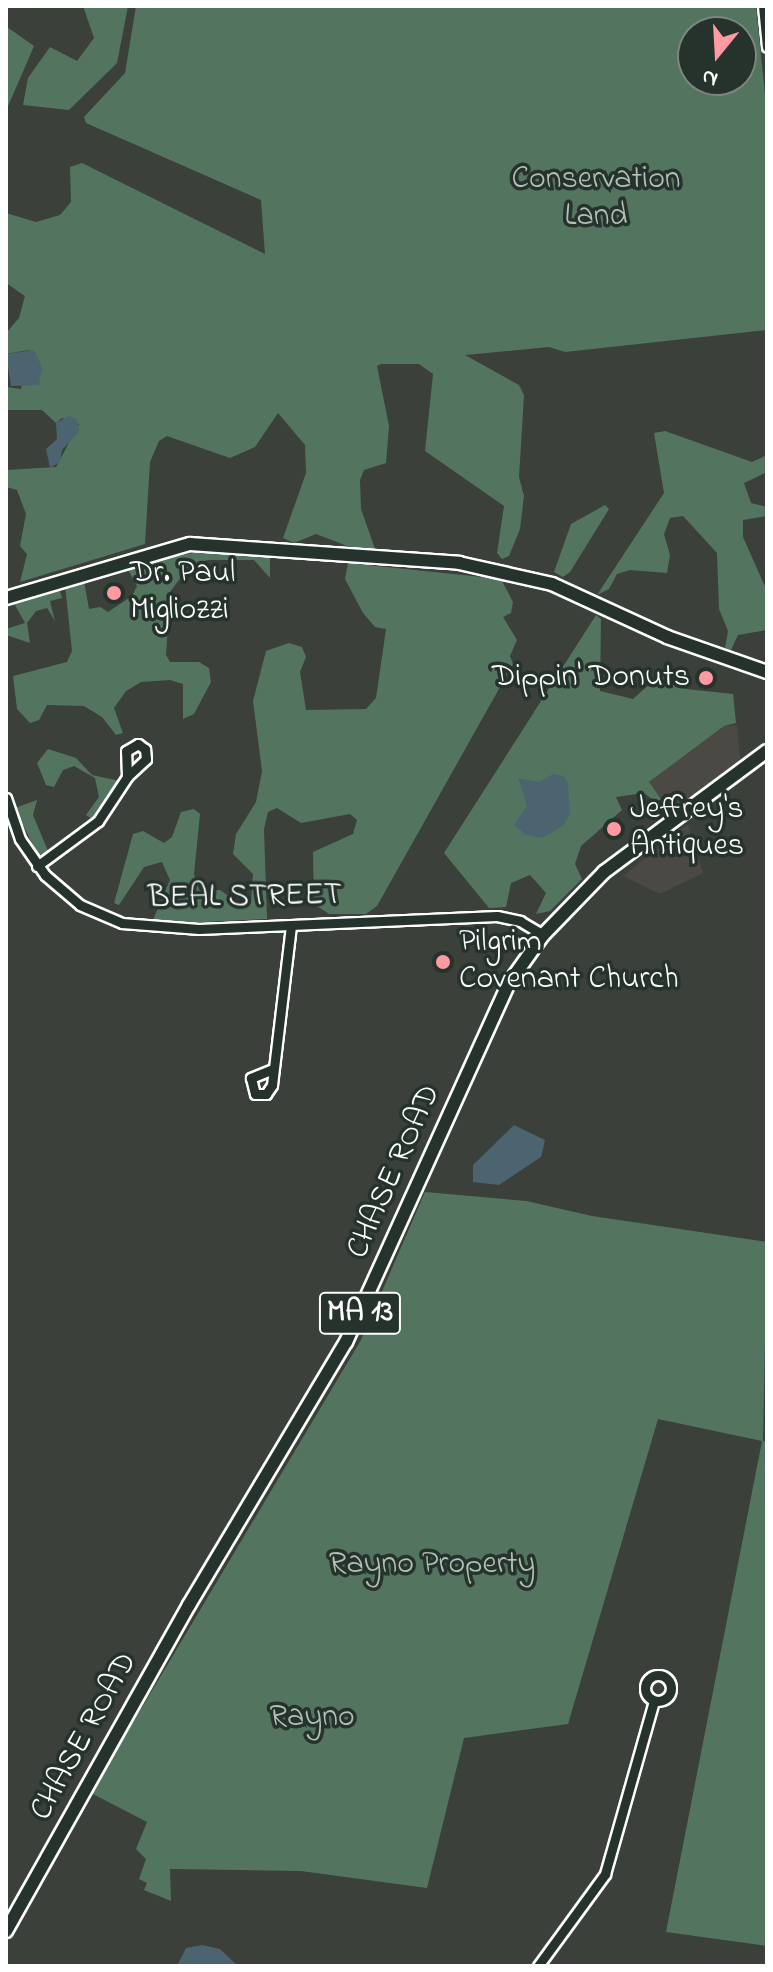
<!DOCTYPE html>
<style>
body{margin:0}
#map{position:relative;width:773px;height:1972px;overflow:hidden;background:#3b403a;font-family:"Indie Flower",sans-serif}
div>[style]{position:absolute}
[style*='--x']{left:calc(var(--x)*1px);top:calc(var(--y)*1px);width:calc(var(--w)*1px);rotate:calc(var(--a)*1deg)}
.built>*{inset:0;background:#4a4944}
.green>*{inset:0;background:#537560}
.water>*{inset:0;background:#4b6470}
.roads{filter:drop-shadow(2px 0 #fff) drop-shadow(-2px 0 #fff) drop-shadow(0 2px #fff) drop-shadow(0 -2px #fff)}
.minor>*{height:9px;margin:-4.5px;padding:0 4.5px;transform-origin:4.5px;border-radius:4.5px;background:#26332d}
.minor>.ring{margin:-4.5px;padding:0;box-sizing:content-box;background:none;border:9px solid #26332d;border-radius:50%}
.major>*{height:12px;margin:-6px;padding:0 6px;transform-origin:6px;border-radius:6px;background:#26332d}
.dots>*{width:22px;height:22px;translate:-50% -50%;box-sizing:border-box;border:4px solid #26332d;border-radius:50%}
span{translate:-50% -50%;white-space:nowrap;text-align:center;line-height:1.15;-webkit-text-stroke:7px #26332d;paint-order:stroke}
.shield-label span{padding:2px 6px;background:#26332d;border:2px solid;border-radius:6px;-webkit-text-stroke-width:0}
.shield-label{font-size:30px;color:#fff;font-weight:700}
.park-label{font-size:32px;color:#b2c1b7}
.poi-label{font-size:32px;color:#fff}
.left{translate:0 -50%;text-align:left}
.right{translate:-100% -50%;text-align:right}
.street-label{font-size:32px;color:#fff}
.frame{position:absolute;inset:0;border:8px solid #fff;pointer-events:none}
.north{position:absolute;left:677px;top:16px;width:80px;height:80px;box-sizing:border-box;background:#26332d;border:2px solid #7d8581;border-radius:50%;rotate:198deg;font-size:22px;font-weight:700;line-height:32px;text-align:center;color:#fff}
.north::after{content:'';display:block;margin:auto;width:28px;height:36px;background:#ff9aa2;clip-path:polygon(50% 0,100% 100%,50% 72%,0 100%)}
</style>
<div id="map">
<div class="built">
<i style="clip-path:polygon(737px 725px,740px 760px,670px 812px,649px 782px,724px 726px)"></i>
<i style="clip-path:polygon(688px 824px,703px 873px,660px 894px,623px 876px)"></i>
</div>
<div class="green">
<i style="clip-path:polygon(83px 6px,128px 6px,117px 63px,69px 110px,23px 105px,28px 78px,50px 47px,77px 61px,94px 38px)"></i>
<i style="clip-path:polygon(evenodd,136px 6px,756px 6px,767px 115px,767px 330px,565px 352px,549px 347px,465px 355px,519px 385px,524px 395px,519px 477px,524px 496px,520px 529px,509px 556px,502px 559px,497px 553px,504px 506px,425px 451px,433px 374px,419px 364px,381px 364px,377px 366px,389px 426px,386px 463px,364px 470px,360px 480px,361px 509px,375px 549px,350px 547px,316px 534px,294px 543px,283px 538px,306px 473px,305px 445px,278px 413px,255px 447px,230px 458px,167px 436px,159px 441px,150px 462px,145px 544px,20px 582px,27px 554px,20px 546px,26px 514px,17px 490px,6px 487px,6px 470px,56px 467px,79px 424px,62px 418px,56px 423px,42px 410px,6px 410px,6px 387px,21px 389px,29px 350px,6px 354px,6px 333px,19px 318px,25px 296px,6px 283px,6px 213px,36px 222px,60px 215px,71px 202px,70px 167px,82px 163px,265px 254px,261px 200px,86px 123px,84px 117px,125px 73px,136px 6px,693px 32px,741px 32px,741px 80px,693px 80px,693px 32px)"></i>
<i style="clip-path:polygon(6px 17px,7px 27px,34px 46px,6px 111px)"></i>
<i style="clip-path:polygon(665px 431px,752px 462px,767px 455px,767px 472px,744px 483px,751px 503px,767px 507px,767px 516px,743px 520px,743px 537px,767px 591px,767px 630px,738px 635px,731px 650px,725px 648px,728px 631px,719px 609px,717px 553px,683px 516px,670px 518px,664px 534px,670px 555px,667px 573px,630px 570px,617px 574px,609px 589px,597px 595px,664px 493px,654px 433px)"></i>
<i style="clip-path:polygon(605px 505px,609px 509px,570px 572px,563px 577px,554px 572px,571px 524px)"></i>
<i style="clip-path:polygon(208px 550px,264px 554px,270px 558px,270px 578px,254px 560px,208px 560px,190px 565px,170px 592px,166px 655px,170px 662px,199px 662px,209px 668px,211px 682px,194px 714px,183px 719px,183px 684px,170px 680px,141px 682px,126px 691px,114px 708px,123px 733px,116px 735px,102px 717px,84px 706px,47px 705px,39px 720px,30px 723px,17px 709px,13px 676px,67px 662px,72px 651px,65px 585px,84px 581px,89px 609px,100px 607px,108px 612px,132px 596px,137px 586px,126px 566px)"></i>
<i style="clip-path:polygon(348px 563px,501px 579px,513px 602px,511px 613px,503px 617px,517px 640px,510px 656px,513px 664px,377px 906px,366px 914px,329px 914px,314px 904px,313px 852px,353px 834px,357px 820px,350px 814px,301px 823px,277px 808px,268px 812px,264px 829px,267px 919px,162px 924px,153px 920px,170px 880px,162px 862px,144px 867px,119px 905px,114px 903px,133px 834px,143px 831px,164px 843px,172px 837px,181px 812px,194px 809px,200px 814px,194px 874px,199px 890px,220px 890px,242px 906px,251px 901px,253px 874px,233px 854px,236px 834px,256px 802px,262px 771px,253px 701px,266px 651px,289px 643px,302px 647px,306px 657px,300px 672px,306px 710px,366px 709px,376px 698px,386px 629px,375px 627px,363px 613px,345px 579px)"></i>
<i style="clip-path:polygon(57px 582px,62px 598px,50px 601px,55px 621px,47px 608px,36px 611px,27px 623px,30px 643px,6px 635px,6px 629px,25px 623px,15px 605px,6px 607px,6px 598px)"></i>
<i style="clip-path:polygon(596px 615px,601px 619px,600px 691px,633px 699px,661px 674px,686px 689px,733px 694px,736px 723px,724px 726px,649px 782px,661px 799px,656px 802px,644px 793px,616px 797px,622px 810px,581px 846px,575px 864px,582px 879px,550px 911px,536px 914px,546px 893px,530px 875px,511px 883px,506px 907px,489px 908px,444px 853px)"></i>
<i style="clip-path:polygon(48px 749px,76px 758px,92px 775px,120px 781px,95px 821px,86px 815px,99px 797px,95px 778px,74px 766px,63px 770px,54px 787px,46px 785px,37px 763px)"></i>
<i style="clip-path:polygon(37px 800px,33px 815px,48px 851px,38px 856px,15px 808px)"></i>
<i style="clip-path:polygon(425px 1192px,526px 1201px,592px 1216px,767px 1242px,763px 1441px,767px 1442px,767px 1946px,666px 1932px,762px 1441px,658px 1419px,568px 1724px,464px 1738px,427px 1888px,301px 1871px,170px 1869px,171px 1901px,144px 1890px,147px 1883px,139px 1879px,146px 1859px,136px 1849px,147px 1822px,91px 1793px,361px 1340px)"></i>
</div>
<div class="water">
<i style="clip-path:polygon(34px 350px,42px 367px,39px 385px,11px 386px,6px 354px)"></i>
<i style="clip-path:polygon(69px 416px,77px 419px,79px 432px,62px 450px,60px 462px,50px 468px,46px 449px,57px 439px,56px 423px)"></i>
<i style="clip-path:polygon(553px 774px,564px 776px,568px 783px,570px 814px,564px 825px,542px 838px,526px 835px,514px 825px,527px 806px,518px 778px,539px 782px)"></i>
<i style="clip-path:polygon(514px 1125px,545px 1140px,541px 1157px,499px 1185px,473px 1182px,473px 1165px)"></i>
<i style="clip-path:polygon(202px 1945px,220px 1949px,238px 1966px,177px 1966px,186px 1948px)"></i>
</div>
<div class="roads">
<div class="minor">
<i style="--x:763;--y:6;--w:41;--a:84.4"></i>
<i style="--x:6;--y:798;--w:43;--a:71.1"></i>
<i style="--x:20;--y:839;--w:44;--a:55.2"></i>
<i style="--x:45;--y:875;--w:46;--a:40.6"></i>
<i style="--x:80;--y:905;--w:46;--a:23.2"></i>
<i style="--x:122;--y:923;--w:77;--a:4.5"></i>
<i style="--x:199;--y:929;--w:298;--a:-2.5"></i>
<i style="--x:497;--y:916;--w:24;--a:12"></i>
<i style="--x:520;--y:921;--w:27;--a:31"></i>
<i style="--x:37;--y:866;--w:76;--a:-36.4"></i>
<i style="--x:98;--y:821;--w:53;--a:-56.6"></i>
<i style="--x:127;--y:777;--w:26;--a:-92"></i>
<i style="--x:126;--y:751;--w:14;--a:-30"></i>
<i style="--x:138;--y:744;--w:9;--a:36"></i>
<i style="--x:145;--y:749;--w:10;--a:84"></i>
<i style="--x:146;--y:759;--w:26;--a:137"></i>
<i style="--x:273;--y:1069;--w:24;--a:158"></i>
<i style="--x:251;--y:1078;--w:16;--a:76"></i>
<i style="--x:255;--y:1094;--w:11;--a:0"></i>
<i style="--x:266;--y:1094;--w:11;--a:-56"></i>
<i style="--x:272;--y:1085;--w:161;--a:-83.2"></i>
<i class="ring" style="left:645px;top:1675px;width:17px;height:17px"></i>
<i style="--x:538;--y:1966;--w:114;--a:-53.9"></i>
<i style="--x:605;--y:1874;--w:180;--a:-74.2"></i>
</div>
<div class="major">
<i style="--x:6;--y:598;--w:192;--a:-16.4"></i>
<i style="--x:190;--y:544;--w:270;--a:4"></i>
<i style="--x:459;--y:563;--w:95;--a:12.7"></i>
<i style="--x:552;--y:584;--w:127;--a:24.7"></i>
<i style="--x:667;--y:637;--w:106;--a:19.3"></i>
<i style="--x:6;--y:1931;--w:374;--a:-60.7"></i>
<i style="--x:189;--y:1605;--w:306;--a:-59.2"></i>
<i style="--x:346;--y:1342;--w:394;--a:-65.6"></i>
<i style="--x:509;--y:983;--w:59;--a:-54.7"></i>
<i style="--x:543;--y:935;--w:88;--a:-45.9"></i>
<i style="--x:604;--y:872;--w:203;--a:-36.6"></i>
</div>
</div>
<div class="dots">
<i style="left:114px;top:593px;background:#ff9aa2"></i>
<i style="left:706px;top:678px;background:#ff9aa2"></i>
<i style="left:614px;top:829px;background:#ff9aa2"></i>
<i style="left:443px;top:962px;background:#ff9aa2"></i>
</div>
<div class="shield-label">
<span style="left:360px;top:1313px">MA 13</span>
</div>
<div class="park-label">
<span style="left:596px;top:199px">Conservation<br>Land</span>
<span style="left:432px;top:1565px">Rayno Property</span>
<span style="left:312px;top:1718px">Rayno</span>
</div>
<div class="poi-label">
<span class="left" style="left:130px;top:593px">Dr. Paul<br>Migliozzi</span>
<span class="right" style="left:690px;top:678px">Dippin' Donuts</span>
<span class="left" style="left:630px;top:829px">Jeffrey's<br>Antiques</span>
<span class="left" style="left:459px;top:962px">Pilgrim<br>Covenant Church</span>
</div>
<div class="street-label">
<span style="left:245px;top:898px;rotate:-1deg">BEAL STREET</span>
<span style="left:395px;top:1172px;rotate:-66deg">CHASE ROAD</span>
<span style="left:85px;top:1737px;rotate:-61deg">CHASE ROAD</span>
</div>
<div class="frame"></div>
<div class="north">N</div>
</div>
